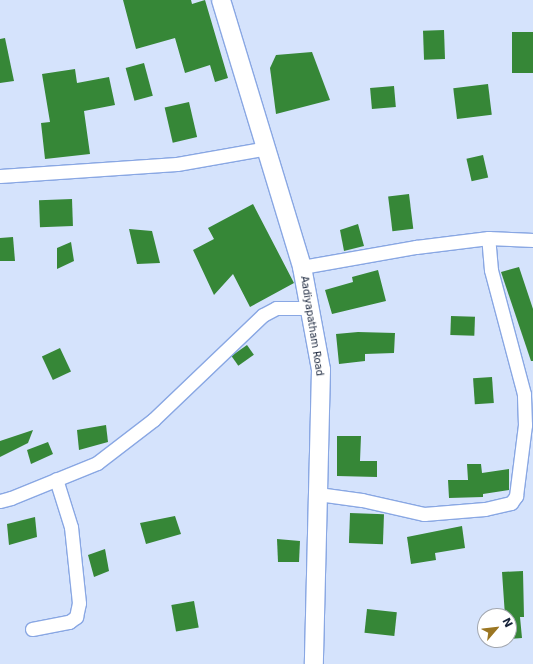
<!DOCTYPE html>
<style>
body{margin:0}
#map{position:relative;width:533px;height:664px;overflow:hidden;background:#d5e3fc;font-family:"DejaVu Sans",sans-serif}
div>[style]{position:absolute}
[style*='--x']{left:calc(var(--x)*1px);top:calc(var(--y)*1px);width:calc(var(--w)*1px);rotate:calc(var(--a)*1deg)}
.building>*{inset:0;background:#368737;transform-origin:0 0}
.roads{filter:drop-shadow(1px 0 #89a7e3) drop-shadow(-1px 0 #89a7e3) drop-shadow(0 1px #89a7e3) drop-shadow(0 -1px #89a7e3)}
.street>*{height:13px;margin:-6.5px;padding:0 6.5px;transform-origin:6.5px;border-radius:6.5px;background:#fff}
.secondary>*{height:18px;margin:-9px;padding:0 9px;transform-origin:9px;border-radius:9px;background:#fff}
span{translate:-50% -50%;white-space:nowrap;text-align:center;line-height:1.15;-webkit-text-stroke:3px #fff;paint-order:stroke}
.street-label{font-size:10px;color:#17233a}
.north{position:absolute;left:477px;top:608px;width:40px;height:40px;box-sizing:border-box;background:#fff;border:1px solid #a2a7b0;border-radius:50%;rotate:62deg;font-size:11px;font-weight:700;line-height:16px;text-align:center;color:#17233a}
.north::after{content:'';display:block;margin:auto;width:14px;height:18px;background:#9b7622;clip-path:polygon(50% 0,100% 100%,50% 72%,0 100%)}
</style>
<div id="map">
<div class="building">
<i style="clip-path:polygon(123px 0,191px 0,192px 4px,205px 0,228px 78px,215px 82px,210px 65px,185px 73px,175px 38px,136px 49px)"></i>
<i style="left:444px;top:30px;width:29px;height:21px;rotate:88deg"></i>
<i style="left:512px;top:32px;width:21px;height:41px"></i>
<i style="clip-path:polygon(5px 38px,14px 81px,0 83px,0 39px)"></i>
<i style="clip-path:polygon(312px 52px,330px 100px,276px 114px,270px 68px,276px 55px)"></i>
<i style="left:144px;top:63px;width:34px;height:19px;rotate:75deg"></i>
<i style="clip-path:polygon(75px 69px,77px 83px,109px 77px,115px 105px,84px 111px,90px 154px,45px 159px,41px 123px,50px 122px,42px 74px)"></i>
<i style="left:488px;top:84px;width:31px;height:35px;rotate:83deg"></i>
<i style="left:394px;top:86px;width:21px;height:24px;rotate:85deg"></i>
<i style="left:189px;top:102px;width:36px;height:25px;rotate:77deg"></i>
<i style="left:483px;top:155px;width:23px;height:17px;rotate:77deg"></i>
<i style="left:409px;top:194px;width:35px;height:21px;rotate:83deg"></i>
<i style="left:72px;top:199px;width:27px;height:33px;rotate:88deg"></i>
<i style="clip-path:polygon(253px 204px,294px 283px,250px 307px,233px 274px,214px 295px,193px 250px,214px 239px,208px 228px)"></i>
<i style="clip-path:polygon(358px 224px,364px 246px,344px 251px,340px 230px)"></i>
<i style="clip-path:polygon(129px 229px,152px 231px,160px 263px,137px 264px)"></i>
<i style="clip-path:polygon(13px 237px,15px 261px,0 261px,0 238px)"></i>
<i style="clip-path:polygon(71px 242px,74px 261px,57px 269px,57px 248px)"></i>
<i style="clip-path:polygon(519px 267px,533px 309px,533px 361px,531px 361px,501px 272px)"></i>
<i style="clip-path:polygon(378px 270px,386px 301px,332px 314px,325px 290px,353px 282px,352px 277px)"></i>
<i style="left:451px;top:316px;width:24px;height:19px;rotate:2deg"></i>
<i style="clip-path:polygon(358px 332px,395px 333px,394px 353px,365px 354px,365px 361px,339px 364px,336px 334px)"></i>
<i style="left:247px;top:345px;width:12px;height:19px;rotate:55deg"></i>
<i style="left:60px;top:348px;width:26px;height:20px;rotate:65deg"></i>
<i style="left:492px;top:377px;width:26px;height:19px;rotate:86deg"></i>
<i style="clip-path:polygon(106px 425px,108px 442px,79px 450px,77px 430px)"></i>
<i style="clip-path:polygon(33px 430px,28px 443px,0 457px,0 441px)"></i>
<i style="clip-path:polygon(337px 436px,361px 436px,360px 461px,377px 461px,377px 477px,337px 476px)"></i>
<i style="clip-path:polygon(48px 442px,53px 454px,31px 464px,27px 450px)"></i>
<i style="clip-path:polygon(467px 464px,481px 464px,482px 473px,509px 469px,509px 490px,483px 494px,483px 497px,449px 498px,448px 480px,468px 480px)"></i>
<i style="left:350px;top:513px;width:34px;height:30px;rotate:2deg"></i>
<i style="clip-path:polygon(175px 516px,181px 534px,146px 544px,140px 523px)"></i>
<i style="clip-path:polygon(35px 517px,37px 537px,9px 545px,7px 524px)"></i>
<i style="clip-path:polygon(462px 526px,465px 548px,435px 553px,436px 560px,411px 564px,407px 537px)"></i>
<i style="clip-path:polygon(277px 539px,300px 541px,299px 562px,278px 562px)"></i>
<i style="clip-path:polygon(105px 549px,109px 571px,94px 577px,88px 555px)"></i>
<i style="clip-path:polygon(523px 571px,524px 617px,520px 617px,522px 638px,509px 639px,509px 616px,505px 616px,502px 572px)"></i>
<i style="left:194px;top:601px;width:27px;height:23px;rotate:80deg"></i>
<i style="left:367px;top:609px;width:30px;height:24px;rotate:6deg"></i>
</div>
<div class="roads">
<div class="street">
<i style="--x:0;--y:176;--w:177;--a:-3.9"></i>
<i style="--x:177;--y:164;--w:92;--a:-10"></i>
<i style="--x:302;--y:267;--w:116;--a:-10"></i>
<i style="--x:416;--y:247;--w:73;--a:-7.1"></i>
<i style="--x:488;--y:238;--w:45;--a:2.5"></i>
<i style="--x:318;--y:494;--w:44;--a:7.8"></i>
<i style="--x:362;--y:500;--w:64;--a:12.7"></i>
<i style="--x:424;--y:514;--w:61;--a:-4.7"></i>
<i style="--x:485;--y:509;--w:27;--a:-13"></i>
<i style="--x:511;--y:503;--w:9;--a:-54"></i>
<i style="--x:516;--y:496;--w:72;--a:-82.8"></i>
<i style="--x:525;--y:425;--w:31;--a:-92"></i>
<i style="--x:524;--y:394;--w:128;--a:-104.9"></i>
<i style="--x:491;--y:270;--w:32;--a:-95"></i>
<i style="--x:0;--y:501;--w:11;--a:-15"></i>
<i style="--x:11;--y:498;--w:93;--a:-22.1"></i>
<i style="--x:97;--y:463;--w:71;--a:-37.5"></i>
<i style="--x:153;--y:420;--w:152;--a:-43.7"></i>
<i style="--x:263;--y:315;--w:15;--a:-28"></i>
<i style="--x:276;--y:308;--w:33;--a:0"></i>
<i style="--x:32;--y:629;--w:38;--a:-11"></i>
<i style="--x:69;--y:622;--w:9;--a:-36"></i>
<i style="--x:76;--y:617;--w:14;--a:-78"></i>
<i style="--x:79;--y:603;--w:76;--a:-96"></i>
<i style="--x:71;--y:527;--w:50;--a:-107.4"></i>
</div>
<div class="secondary">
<i style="--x:221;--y:0;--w:279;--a:73.1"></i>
<i style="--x:302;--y:267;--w:105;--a:79.5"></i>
<i style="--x:321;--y:370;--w:294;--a:91.4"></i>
</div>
</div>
<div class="street-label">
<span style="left:312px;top:326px;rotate:81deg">Aadiyapatham Road</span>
</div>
<div class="north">N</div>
</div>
